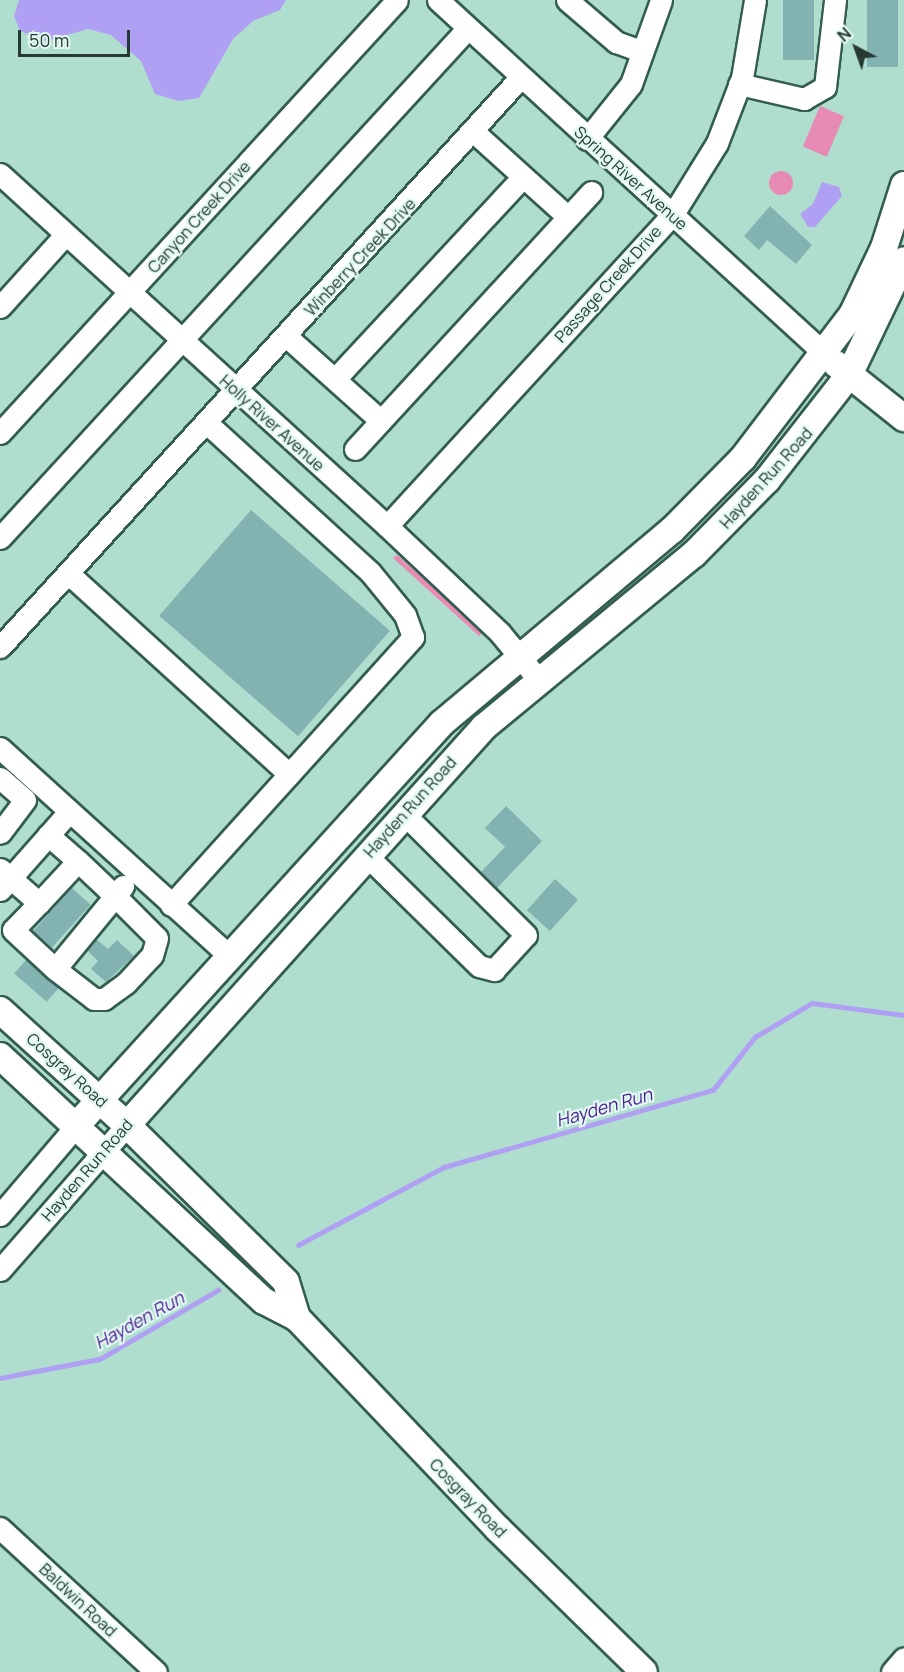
<!DOCTYPE html>
<style>
body{margin:0}
#map{position:relative;width:904px;height:1672px;overflow:hidden;background:#b0dece;font-family:Manrope,sans-serif}
div>[style]{position:absolute}
[style*='--x']{left:calc(var(--x)*1px);top:calc(var(--y)*1px);width:calc(var(--w)*1px);rotate:calc(var(--a)*1deg)}
.green>*{inset:0;background:#e78ab4;transform-origin:0 0}
.round{border-radius:50%}
.water>*{inset:0;background:#b0a0f4}
.stream>*{height:4.5px;margin:-2.25px;padding:0 2.25px;transform-origin:2.25px;border-radius:2.25px;background:#b0a0f4}
.building>*{inset:0;background:#82b3b1;transform-origin:0 0}
.roads{filter:drop-shadow(2px 0 #335d50) drop-shadow(-2px 0 #335d50) drop-shadow(0 2px #335d50) drop-shadow(0 -2px #335d50)}
.minor>*{height:21px;margin:-10.5px;padding:0 10.5px;transform-origin:10.5px;border-radius:10.5px;background:#fff}
.major>*{height:26px;margin:-13px;padding:0 13px;transform-origin:13px;border-radius:13px;background:#fff}
span{translate:-50% -50%;white-space:nowrap;text-align:center;line-height:1.15;-webkit-text-stroke:4.5px #e2f9f1;paint-order:stroke}
.street-label{font-size:16px;color:#273933}
.water-label{font-size:18px;color:#491b96;font-style:italic}
.north{position:absolute;left:826px;top:18px;width:60px;height:60px;-webkit-text-stroke:4px #e2f9f1;paint-order:stroke;rotate:319deg;font-size:16px;font-weight:700;line-height:24px;text-align:center;color:#273933}
.north::after{content:'';display:block;margin:auto;width:21px;height:27px;background:#273933;clip-path:polygon(50% 0,100% 100%,50% 72%,0 100%)}
.scale{position:absolute;left:18px;top:30px;width:112px;height:27px;box-sizing:border-box;border:3px solid #273933;border-top:0;padding-left:8px;font-size:18px;line-height:21px;white-space:nowrap;color:#273933;-webkit-text-stroke:4px #e2f9f1;paint-order:stroke}
</style>
<div id="map">
<div class="green">
<i style="left:820px;top:106px;width:26px;height:44px;rotate:23deg"></i>
<i class="round" style="left:769px;top:171px;width:24px;height:24px"></i>
<i style="clip-path:polygon(397px 555px,481px 630px,483px 633px,479px 636px,393px 558px)"></i>
</div>
<div class="water">
<i style="clip-path:polygon(19px 0,286px 0,280px 10px,253px 21px,233px 39px,199px 98px,178px 101px,155px 94px,141px 61px,111px 35px,88px 29px,46px 41px,20px 31px,14px 16px)"></i>
<i style="clip-path:polygon(822px 182px,839px 187px,842px 196px,815px 227px,808px 227px,800px 214px,813px 204px)"></i>
</div>
<div class="stream">
<i style="--x:298;--y:1245;--w:166;--a:-28.1"></i>
<i style="--x:444;--y:1167;--w:280;--a:-16"></i>
<i style="--x:713;--y:1090;--w:68;--a:-51.6"></i>
<i style="--x:755;--y:1037;--w:66;--a:-30.8"></i>
<i style="--x:812;--y:1003;--w:93;--a:7.4"></i>
<i style="--x:0;--y:1378;--w:102;--a:-10.8"></i>
<i style="--x:100;--y:1359;--w:137;--a:-30.3"></i>
</div>
<div class="building">
<i style="left:783px;top:0;width:31px;height:60px"></i>
<i style="left:867px;top:0;width:31px;height:67px"></i>
<i style="clip-path:polygon(770px 206px,812px 245px,796px 264px,767px 240px,759px 250px,744px 236px)"></i>
<i style="left:251px;top:510px;width:184px;height:140px;rotate:41deg"></i>
<i style="clip-path:polygon(506px 806px,542px 841px,497px 888px,481px 872px,505px 847px,485px 828px)"></i>
<i style="left:555px;top:879px;width:31px;height:42px;rotate:42deg"></i>
<i style="left:72px;top:888px;width:25px;height:58px;rotate:42deg"></i>
<i style="clip-path:polygon(96px 939px,108px 949px,117px 940px,134px 956px,106px 982px,91px 969px,98px 961px,87px 950px)"></i>
<i style="left:26px;top:960px;width:43px;height:18px;rotate:41deg"></i>
</div>
<div class="roads">
<div class="minor">
<i style="--x:438;--y:0;--w:524;--a:42.45"></i>
<i style="--x:567;--y:0;--w:65;--a:40.6"></i>
<i style="--x:616;--y:42;--w:27;--a:20"></i>
<i style="--x:739;--y:84;--w:67;--a:13"></i>
<i style="--x:804;--y:99;--w:24;--a:-30"></i>
<i style="--x:825;--y:87;--w:88;--a:-83.4"></i>
<i style="--x:475;--y:133;--w:125;--a:42.1"></i>
<i style="--x:587;--y:139;--w:70;--a:-51.3"></i>
<i style="--x:631;--y:84;--w:89;--a:-70.3"></i>
<i style="--x:0;--y:174;--w:523;--a:42.29"></i>
<i style="--x:387;--y:526;--w:156;--a:43.4"></i>
<i style="--x:500;--y:633;--w:60;--a:50.4"></i>
<i style="--x:0;--y:307;--w:98;--a:-47.9"></i>
<i style="--x:286;--y:336;--w:127;--a:41.8"></i>
<i style="--x:335;--y:379;--w:275;--a:-47.1"></i>
<i style="--x:0;--y:433;--w:587;--a:-47.48"></i>
<i style="--x:355;--y:449;--w:349;--a:-47.4"></i>
<i style="--x:387;--y:526;--w:423;--a:-47.5"></i>
<i style="--x:673;--y:214;--w:84;--a:-58.2"></i>
<i style="--x:717;--y:143;--w:70;--a:-69"></i>
<i style="--x:742;--y:78;--w:79;--a:-80.5"></i>
<i style="--x:0;--y:538;--w:692;--a:-47.46"></i>
<i style="--x:68;--y:573;--w:299;--a:42.3"></i>
<i style="--x:0;--y:647;--w:769;--a:-47.58"></i>
<i style="--x:0;--y:748;--w:309;--a:42.2"></i>
<i style="--x:0;--y:778;--w:33;--a:41"></i>
<i style="--x:25;--y:800;--w:41;--a:127.1"></i>
<i style="--x:48;--y:835;--w:40;--a:41"></i>
<i style="--x:366;--y:855;--w:158;--a:44.5"></i>
<i style="--x:479;--y:966;--w:16;--a:15"></i>
<i style="--x:494;--y:970;--w:47;--a:-47.6"></i>
<i style="--x:526;--y:935;--w:173;--a:-135.2"></i>
<i style="--x:0;--y:869;--w:52;--a:41.1"></i>
<i style="--x:39;--y:903;--w:57;--a:-47.1"></i>
<i style="--x:78;--y:861;--w:51;--a:43.4"></i>
<i style="--x:115;--y:896;--w:13;--a:-51"></i>
<i style="--x:0;--y:890;--w:103;--a:-48.6"></i>
<i style="--x:115;--y:896;--w:59;--a:45"></i>
<i style="--x:157;--y:938;--w:18;--a:106"></i>
<i style="--x:152;--y:955;--w:38;--a:133"></i>
<i style="--x:126;--y:983;--w:27;--a:144"></i>
<i style="--x:104;--y:999;--w:10;--a:180"></i>
<i style="--x:94;--y:999;--w:49;--a:-142.4"></i>
<i style="--x:55;--y:969;--w:94;--a:-50.6"></i>
<i style="--x:39;--y:903;--w:37;--a:134"></i>
<i style="--x:13;--y:930;--w:57;--a:42.9"></i>
<i style="--x:171;--y:905;--w:361;--a:-47.9"></i>
<i style="--x:413;--y:637;--w:23;--a:-110"></i>
<i style="--x:405;--y:615;--w:55;--a:-129.1"></i>
<i style="--x:370;--y:572;--w:221;--a:-137.6"></i>
<i style="--x:0;--y:1215;--w:117;--a:-49.5"></i>
<i style="--x:0;--y:1270;--w:193;--a:-48.8"></i>
<i style="--x:0;--y:1528;--w:212;--a:42.7"></i>
<i style="--x:892;--y:1672;--w:18;--a:-49"></i>
</div>
<div class="major">
<i style="--x:836;--y:364;--w:87;--a:38.5"></i>
<i style="--x:0;--y:1010;--w:171;--a:42.2"></i>
<i style="--x:127;--y:1125;--w:223;--a:44.6"></i>
<i style="--x:286;--y:1282;--w:38;--a:73"></i>
<i style="--x:0;--y:1056;--w:360;--a:42.9"></i>
<i style="--x:264;--y:1301;--w:37;--a:27"></i>
<i style="--x:297;--y:1318;--w:291;--a:46.4"></i>
<i style="--x:498;--y:1529;--w:204;--a:44.4"></i>
<i style="--x:127;--y:1125;--w:535;--a:-48.11"></i>
<i style="--x:484;--y:727;--w:272;--a:-39.5"></i>
<i style="--x:694;--y:554;--w:104;--a:-45.4"></i>
<i style="--x:767;--y:480;--w:133;--a:-52"></i>
<i style="--x:849;--y:375;--w:127;--a:-64.4"></i>
<i style="--x:76;--y:1126;--w:544;--a:-47.75"></i>
<i style="--x:442;--y:723;--w:300;--a:-40"></i>
<i style="--x:672;--y:530;--w:101;--a:-45.4"></i>
<i style="--x:743;--y:458;--w:180;--a:-52.7"></i>
<i style="--x:852;--y:315;--w:74;--a:-64.5"></i>
<i style="--x:884;--y:248;--w:66;--a:-72.4"></i>
</div>
</div>
<div class="street-label">
<span style="left:631px;top:178px;rotate:42deg">Spring River Avenue</span>
<span style="left:199px;top:217px;rotate:-48deg">Canyon Creek Drive</span>
<span style="left:360px;top:257px;rotate:-47deg">Winberry Creek Drive</span>
<span style="left:608px;top:284px;rotate:-48deg">Passage Creek Drive</span>
<span style="left:272px;top:423px;rotate:42deg">Holly River Avenue</span>
<span style="left:766px;top:478px;rotate:-48deg">Hayden Run Road</span>
<span style="left:410px;top:807px;rotate:-48deg">Hayden Run Road</span>
<span style="left:67px;top:1070px;rotate:42deg">Cosgray Road</span>
<span style="left:87px;top:1170px;rotate:-49deg">Hayden Run Road</span>
<span style="left:468px;top:1498px;rotate:46deg">Cosgray Road</span>
<span style="left:78px;top:1600px;rotate:43deg">Baldwin Road</span>
</div>
<div class="water-label">
<span style="left:604px;top:1107px;rotate:-16deg">Hayden Run</span>
<span style="left:139px;top:1320px;rotate:-29deg">Hayden Run</span>
</div>
<div class="north">N</div>
<div class="scale">50 m</div>
</div>
